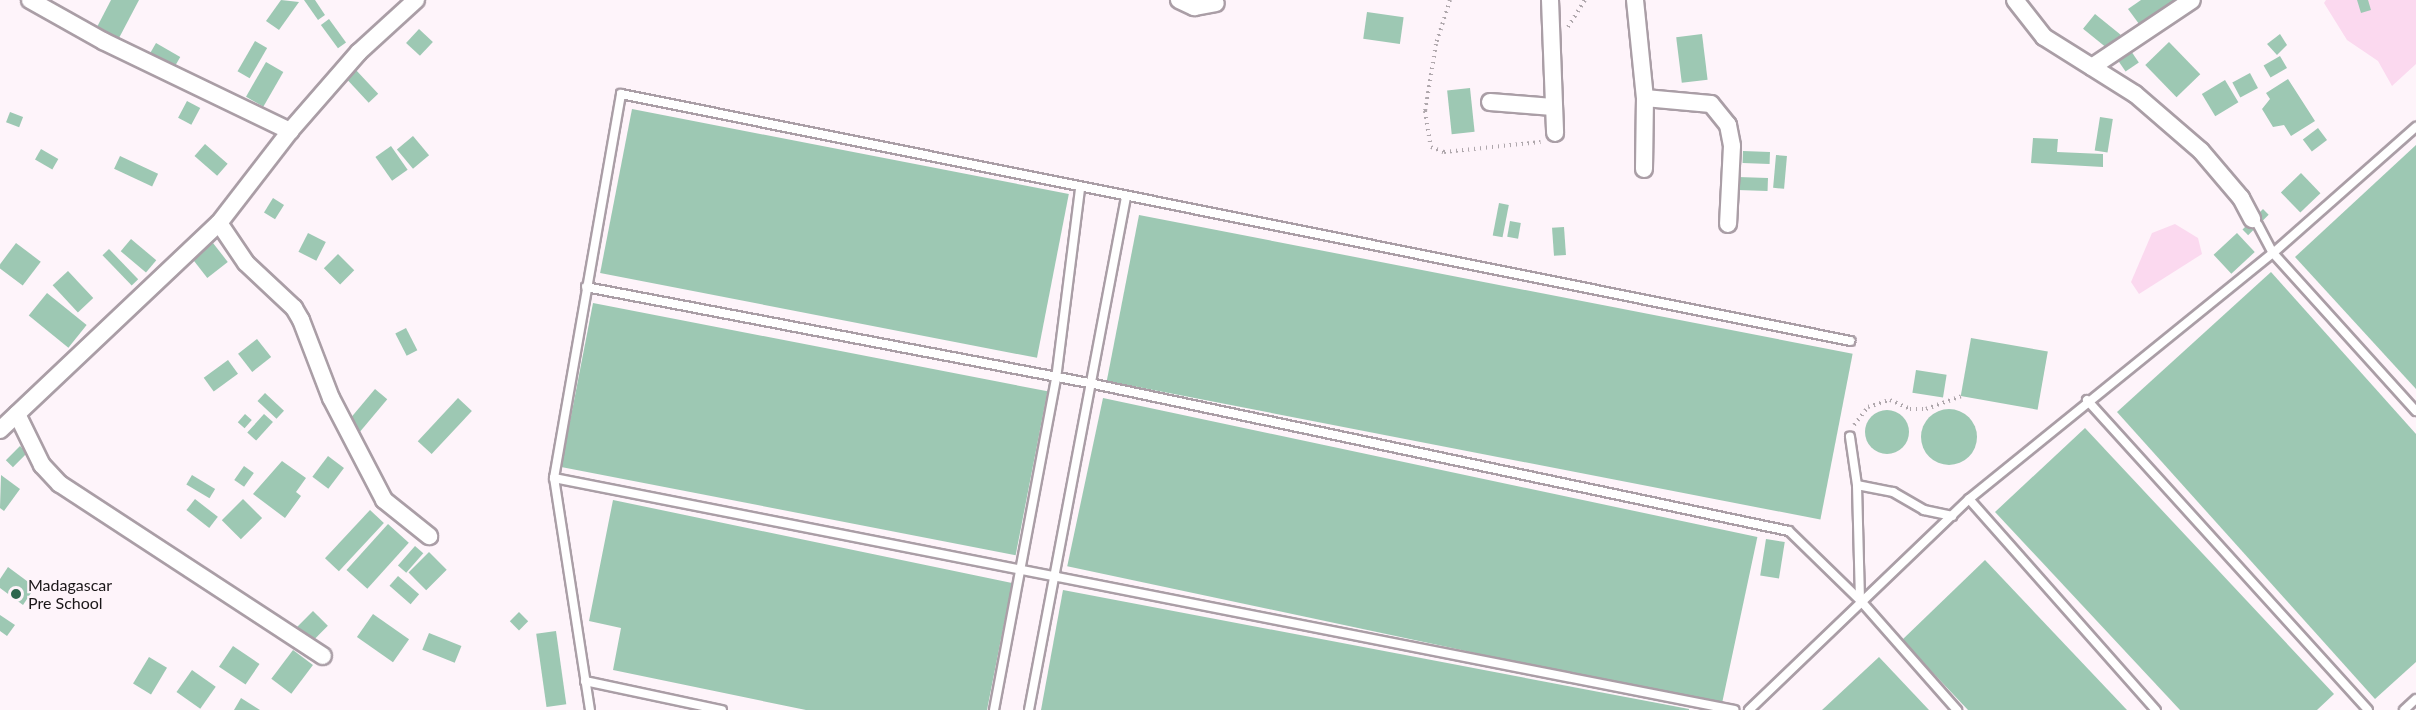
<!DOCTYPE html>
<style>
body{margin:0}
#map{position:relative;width:2416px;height:710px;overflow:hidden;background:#fef4fa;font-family:Lato,sans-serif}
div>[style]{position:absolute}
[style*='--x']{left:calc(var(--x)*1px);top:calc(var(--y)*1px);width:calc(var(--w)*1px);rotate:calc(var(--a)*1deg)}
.green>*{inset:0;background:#fbd9ef}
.building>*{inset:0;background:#9dc8b3;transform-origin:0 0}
.round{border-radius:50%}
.path>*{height:4px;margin-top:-2px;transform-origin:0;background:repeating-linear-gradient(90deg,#afa7ac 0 1.5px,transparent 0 6px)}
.roads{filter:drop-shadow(2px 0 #aa9ea6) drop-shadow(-2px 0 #aa9ea6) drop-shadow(0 2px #aa9ea6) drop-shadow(0 -2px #aa9ea6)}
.service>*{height:8px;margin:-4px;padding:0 4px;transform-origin:4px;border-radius:4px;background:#fff}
.minor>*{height:16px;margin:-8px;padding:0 8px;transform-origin:8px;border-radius:8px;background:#fff}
.dots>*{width:16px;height:16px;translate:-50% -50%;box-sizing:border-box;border:3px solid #fef4fa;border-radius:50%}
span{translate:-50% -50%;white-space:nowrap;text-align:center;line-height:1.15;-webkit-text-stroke:4.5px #fef4fa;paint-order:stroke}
.poi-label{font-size:16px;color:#1a1618}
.left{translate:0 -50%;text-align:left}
</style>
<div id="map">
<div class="green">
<i style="clip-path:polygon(2326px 0,2416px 0,2416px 64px,2392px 86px,2378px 61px,2347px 40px,2324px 3px)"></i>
<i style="clip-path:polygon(2175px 224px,2198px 238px,2202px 254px,2139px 294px,2131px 282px,2152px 233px)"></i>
</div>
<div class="building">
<i style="clip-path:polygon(111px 0,139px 0,119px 38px,97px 27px)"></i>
<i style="clip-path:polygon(281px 0,299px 2px,279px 30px,266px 21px)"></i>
<i style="clip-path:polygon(304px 0,315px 0,325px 15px,318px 20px)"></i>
<i style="clip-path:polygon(2141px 0,2180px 0,2142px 28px,2128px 9px)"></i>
<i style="clip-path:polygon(2357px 0,2368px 0,2371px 10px,2361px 13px)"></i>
<i style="left:1367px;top:12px;width:37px;height:27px;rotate:8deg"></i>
<i style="left:2095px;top:14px;width:33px;height:19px;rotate:39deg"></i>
<i style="left:329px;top:19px;width:29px;height:10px;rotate:54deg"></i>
<i style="left:419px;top:29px;width:19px;height:19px;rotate:43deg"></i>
<i style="left:1702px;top:34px;width:46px;height:26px;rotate:83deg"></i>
<i style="clip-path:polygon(2280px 34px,2287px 45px,2277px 55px,2267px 44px)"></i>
<i style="left:255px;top:41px;width:14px;height:35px;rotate:30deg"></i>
<i style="left:2169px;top:42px;width:45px;height:33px;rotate:46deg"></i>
<i style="left:156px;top:43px;width:28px;height:15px;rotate:30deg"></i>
<i style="left:2131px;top:51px;width:14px;height:16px;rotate:56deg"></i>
<i style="left:2280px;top:56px;width:14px;height:19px;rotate:60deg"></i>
<i style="left:266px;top:62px;width:20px;height:40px;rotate:30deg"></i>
<i style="left:355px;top:69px;width:34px;height:13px;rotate:47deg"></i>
<i style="left:2250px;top:73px;width:17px;height:20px;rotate:62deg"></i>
<i style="clip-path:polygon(2288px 79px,2315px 121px,2291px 136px,2284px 125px,2273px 127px,2262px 109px,2270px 99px,2266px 93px)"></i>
<i style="left:2225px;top:80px;width:26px;height:27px;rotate:59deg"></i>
<i style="left:1470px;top:88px;width:44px;height:23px;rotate:84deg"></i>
<i style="left:187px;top:101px;width:15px;height:19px;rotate:28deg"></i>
<i style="left:632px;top:109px;width:445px;height:167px;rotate:11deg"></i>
<i style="left:10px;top:112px;width:14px;height:11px;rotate:21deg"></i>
<i style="left:2100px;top:117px;width:13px;height:34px;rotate:9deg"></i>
<i style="left:2318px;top:128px;width:15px;height:19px;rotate:53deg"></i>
<i style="left:413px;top:136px;width:25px;height:21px;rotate:50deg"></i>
<i style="clip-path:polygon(2033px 138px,2058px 139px,2057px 152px,2103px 154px,2103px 167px,2031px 163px)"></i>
<i style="left:205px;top:144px;width:30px;height:16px;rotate:41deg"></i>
<i style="clip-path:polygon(2416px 145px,2416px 389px,2295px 257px)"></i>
<i style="left:391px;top:146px;width:29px;height:19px;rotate:55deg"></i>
<i style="left:41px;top:149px;width:20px;height:12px;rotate:30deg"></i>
<i style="left:1743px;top:151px;width:27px;height:12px;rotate:2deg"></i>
<i style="left:1776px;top:155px;width:11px;height:33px;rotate:5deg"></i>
<i style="left:120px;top:156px;width:42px;height:14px;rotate:25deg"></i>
<i style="left:2301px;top:173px;width:28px;height:28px;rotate:46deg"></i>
<i style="left:1738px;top:177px;width:30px;height:13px;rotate:2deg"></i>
<i style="left:273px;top:198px;width:13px;height:17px;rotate:32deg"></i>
<i style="left:1499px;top:203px;width:10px;height:33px;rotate:11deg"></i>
<i style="left:2263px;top:209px;width:8px;height:29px;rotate:45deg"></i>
<i style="left:1139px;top:215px;width:727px;height:169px;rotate:11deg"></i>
<i style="left:1510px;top:221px;width:11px;height:16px;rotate:10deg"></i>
<i style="left:1564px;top:227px;width:28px;height:12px;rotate:86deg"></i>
<i style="left:308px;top:233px;width:20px;height:21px;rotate:27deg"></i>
<i style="left:2237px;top:233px;width:26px;height:32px;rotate:47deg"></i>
<i style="left:131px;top:239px;width:33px;height:16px;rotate:40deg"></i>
<i style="left:16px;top:243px;width:31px;height:30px;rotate:37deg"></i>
<i style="left:213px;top:243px;width:24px;height:26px;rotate:52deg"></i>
<i style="left:109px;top:249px;width:42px;height:9px;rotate:46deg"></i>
<i style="left:338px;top:254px;width:23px;height:20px;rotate:45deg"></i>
<i style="left:68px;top:271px;width:37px;height:21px;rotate:47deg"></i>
<i style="clip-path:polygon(2271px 272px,2416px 434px,2416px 662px,2375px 699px,2117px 412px)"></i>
<i style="left:47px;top:293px;width:51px;height:29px;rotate:39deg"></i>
<i style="left:593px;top:303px;width:463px;height:167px;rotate:11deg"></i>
<i style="left:406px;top:328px;width:25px;height:12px;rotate:63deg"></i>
<i style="left:1971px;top:338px;width:78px;height:59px;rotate:10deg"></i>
<i style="left:257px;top:339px;width:23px;height:24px;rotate:52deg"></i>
<i style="left:228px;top:360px;width:17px;height:30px;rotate:54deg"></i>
<i style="left:1916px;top:370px;width:31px;height:23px;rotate:9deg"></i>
<i style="left:375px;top:389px;width:16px;height:48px;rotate:40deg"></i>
<i style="left:265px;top:393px;width:26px;height:11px;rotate:43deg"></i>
<i style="left:458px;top:398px;width:19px;height:59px;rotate:43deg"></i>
<i style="left:1103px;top:398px;width:669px;height:172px;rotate:12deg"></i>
<i class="round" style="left:1921px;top:409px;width:56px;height:56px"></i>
<i class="round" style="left:1865px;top:410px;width:44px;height:44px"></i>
<i style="left:245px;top:414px;width:9px;height:11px;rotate:41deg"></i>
<i style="left:264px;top:414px;width:12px;height:25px;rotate:42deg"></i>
<i style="clip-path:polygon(2085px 428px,2334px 694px,2317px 710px,2180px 710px,1995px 512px)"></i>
<i style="left:20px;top:446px;width:10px;height:20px;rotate:45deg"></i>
<i style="left:328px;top:456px;width:20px;height:26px;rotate:37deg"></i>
<i style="clip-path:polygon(282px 461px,306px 478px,296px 492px,301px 496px,285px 518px,253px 494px)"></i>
<i style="left:244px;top:466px;width:12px;height:17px;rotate:35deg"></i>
<i style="clip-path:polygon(1px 475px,20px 489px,4px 511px,0 508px)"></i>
<i style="left:192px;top:475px;width:27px;height:11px;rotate:31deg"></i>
<i style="left:195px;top:499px;width:29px;height:14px;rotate:38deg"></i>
<i style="left:243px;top:499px;width:27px;height:30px;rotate:45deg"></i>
<i style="clip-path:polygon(613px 500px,1012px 583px,987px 710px,806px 710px,613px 670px,621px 628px,589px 621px)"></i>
<i style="left:370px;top:510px;width:19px;height:66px;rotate:43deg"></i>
<i style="left:388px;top:524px;width:28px;height:62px;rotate:42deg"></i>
<i style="left:1766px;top:539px;width:19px;height:37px;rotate:9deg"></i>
<i style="left:415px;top:546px;width:11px;height:26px;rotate:41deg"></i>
<i style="left:429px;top:552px;width:25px;height:29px;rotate:45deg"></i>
<i style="clip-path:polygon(1985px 560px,2127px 710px,1968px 710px,1902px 640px)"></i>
<i style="clip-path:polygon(8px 567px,35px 587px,23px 605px,0 588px,0 579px)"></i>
<i style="left:398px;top:576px;width:28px;height:13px;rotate:41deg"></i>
<i style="clip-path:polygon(1063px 590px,1689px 709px,1689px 710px,1041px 710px)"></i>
<i style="left:313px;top:611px;width:21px;height:26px;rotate:45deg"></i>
<i style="left:519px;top:612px;width:13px;height:13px;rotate:45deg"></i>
<i style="left:373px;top:614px;width:44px;height:28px;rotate:35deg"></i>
<i style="clip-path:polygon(0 615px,15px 625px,7px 636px,0 631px)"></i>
<i style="left:556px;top:631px;width:74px;height:20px;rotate:82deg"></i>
<i style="left:429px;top:633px;width:35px;height:18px;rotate:22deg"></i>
<i style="left:233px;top:646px;width:32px;height:25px;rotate:34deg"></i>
<i style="left:293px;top:650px;width:25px;height:36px;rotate:37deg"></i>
<i style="left:149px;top:657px;width:21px;height:31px;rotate:31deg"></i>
<i style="clip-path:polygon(1879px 657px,1929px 710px,1822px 710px)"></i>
<i style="left:192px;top:670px;width:29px;height:27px;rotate:35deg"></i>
<i style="clip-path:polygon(241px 698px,260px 710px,234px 710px)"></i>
</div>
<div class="path">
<i style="--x:1450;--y:0;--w:46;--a:107.7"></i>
<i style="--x:1436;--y:44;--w:68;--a:99.3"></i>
<i style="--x:1425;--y:111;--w:36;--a:81"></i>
<i style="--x:1431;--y:147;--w:14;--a:21"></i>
<i style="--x:1444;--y:152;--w:97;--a:-5.9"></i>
<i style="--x:1568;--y:27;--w:32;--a:-58"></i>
<i style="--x:1854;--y:425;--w:23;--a:-52"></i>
<i style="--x:1868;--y:407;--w:23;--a:-18"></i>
<i style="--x:1890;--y:400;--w:22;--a:24"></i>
<i style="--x:1910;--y:409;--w:16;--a:0"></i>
<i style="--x:1926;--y:409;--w:37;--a:-20"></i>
</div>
<div class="roads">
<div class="service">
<i style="--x:2258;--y:225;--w:32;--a:62"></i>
<i style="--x:2273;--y:253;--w:213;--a:47.9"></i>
<i style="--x:586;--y:287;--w:512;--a:10.81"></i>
<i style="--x:1089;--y:383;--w:715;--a:11.94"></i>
<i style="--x:1789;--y:531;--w:99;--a:44.2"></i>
<i style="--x:1860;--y:600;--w:115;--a:-91.5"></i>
<i style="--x:1857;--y:485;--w:49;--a:-98.3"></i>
<i style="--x:2087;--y:400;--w:418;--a:47.8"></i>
<i style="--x:554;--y:478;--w:1203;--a:11.12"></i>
<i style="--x:1857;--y:485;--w:37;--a:11"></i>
<i style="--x:1893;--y:492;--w:36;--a:30"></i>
<i style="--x:1924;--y:510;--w:29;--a:12"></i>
<i style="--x:1969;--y:499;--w:282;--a:48.5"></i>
<i style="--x:1860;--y:600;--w:147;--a:48.6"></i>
<i style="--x:585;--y:681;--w:140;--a:12"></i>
<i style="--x:590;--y:710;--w:235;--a:-98.8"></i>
<i style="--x:554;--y:478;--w:390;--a:-80.1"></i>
<i style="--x:621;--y:94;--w:1254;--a:11.36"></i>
<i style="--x:994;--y:710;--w:337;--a:-79.4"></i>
<i style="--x:1056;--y:379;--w:192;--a:-82.8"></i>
<i style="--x:1029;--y:710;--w:522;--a:-79.29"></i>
<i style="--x:1749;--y:710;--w:305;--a:-43.8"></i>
<i style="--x:1969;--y:499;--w:391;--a:-39"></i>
<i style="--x:2273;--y:253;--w:191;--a:-41.4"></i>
<i style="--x:2404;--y:710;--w:16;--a:-43"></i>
</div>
<div class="minor">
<i style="--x:30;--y:0;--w:84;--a:29.3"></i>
<i style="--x:103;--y:41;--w:208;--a:25.7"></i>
<i style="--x:290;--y:131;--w:105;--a:-48.9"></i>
<i style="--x:359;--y:52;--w:77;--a:-42.4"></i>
<i style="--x:1179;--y:0;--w:17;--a:25"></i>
<i style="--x:1194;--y:7;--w:22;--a:-10"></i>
<i style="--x:1550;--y:0;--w:133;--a:87.8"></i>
<i style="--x:1635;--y:0;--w:99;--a:84.2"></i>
<i style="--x:1645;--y:98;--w:66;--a:5.2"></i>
<i style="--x:1711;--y:104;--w:27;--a:51"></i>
<i style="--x:1728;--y:125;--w:21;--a:79"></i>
<i style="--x:1732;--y:146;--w:78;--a:92.9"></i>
<i style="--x:2015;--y:0;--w:47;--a:51.9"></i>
<i style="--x:2044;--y:37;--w:107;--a:32.1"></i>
<i style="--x:2135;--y:94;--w:87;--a:40.8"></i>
<i style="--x:2201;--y:151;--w:62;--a:49.6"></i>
<i style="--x:2241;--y:198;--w:24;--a:62"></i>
<i style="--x:2092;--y:67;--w:120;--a:-33.8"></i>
<i style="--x:1490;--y:102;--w:63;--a:4.5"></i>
<i style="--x:1644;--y:169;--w:71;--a:-89.2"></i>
<i style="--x:219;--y:223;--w:48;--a:56"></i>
<i style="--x:246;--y:263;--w:66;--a:43.2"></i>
<i style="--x:294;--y:308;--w:14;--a:60"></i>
<i style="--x:301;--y:320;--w:84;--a:69"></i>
<i style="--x:331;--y:398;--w:115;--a:62.5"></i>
<i style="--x:384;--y:500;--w:58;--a:38.7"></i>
<i style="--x:17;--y:414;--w:57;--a:63.9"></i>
<i style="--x:42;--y:465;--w:26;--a:47"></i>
<i style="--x:60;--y:484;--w:314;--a:33.2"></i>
<i style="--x:0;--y:430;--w:301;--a:-43.4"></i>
<i style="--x:219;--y:223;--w:116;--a:-52.3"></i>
</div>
</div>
<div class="dots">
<i style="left:16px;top:594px;background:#2d664e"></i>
</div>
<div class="poi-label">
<span class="left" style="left:28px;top:594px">Madagascar<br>Pre School</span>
</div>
</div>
